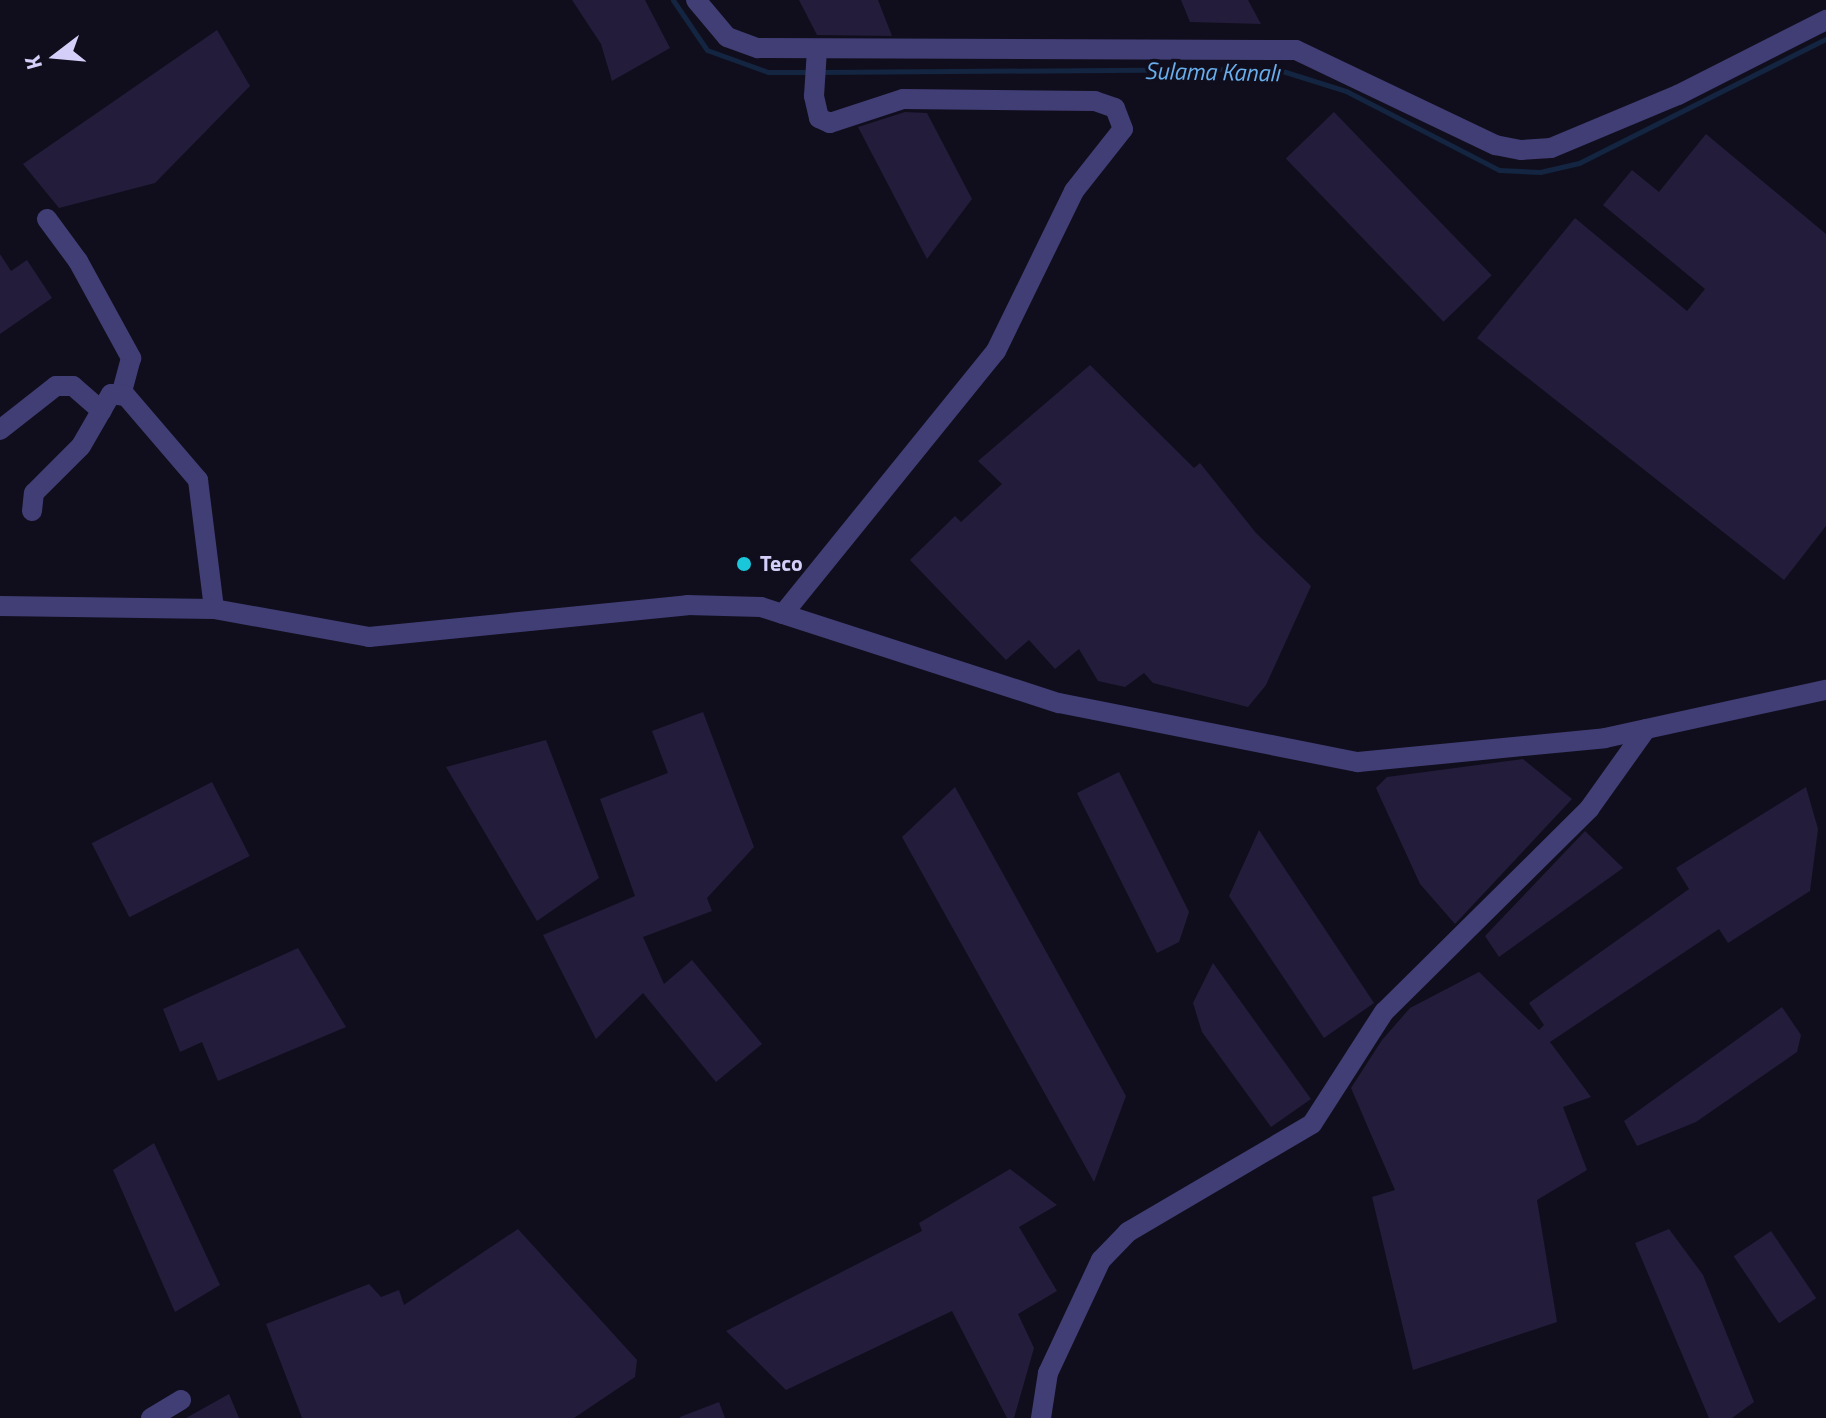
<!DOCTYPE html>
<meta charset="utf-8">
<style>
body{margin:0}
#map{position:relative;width:1826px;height:1418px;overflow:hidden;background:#100e1c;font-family:"Titillium Web",sans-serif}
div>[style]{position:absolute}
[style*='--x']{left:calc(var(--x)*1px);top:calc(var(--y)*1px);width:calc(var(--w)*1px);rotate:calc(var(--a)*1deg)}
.stream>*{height:5px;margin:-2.5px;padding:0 2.5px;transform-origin:2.5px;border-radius:2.5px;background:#132540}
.building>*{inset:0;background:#231c3b;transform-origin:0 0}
.minor>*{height:20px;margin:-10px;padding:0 10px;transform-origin:10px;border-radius:10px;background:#413e76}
.dots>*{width:22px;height:22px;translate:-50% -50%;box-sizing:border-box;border:4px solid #100e1c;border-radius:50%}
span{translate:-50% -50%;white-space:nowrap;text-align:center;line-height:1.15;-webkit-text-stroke:7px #100e1c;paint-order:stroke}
.poi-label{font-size:22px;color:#d4cff9;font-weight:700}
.left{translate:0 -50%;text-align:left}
.water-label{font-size:24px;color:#69afed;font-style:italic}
.north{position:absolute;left:16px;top:16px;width:80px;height:80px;-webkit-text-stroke:6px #100e1c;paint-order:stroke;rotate:254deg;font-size:22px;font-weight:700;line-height:32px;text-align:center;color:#d4cff9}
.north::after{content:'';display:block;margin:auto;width:28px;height:36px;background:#d4cff9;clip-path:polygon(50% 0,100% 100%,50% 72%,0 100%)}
</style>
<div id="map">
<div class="stream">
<i style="--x:673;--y:0;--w:60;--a:55.8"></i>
<i style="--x:707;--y:50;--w:65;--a:19.8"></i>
<i style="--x:768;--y:72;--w:41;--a:0"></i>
<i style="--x:819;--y:72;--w:457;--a:-0.4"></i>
<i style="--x:1276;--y:69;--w:73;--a:17.4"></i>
<i style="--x:1346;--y:91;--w:172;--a:27.3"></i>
<i style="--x:1499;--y:170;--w:41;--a:2.8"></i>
<i style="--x:1540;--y:172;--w:40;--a:-13"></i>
<i style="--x:1579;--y:163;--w:276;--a:-26.7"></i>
</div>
<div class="building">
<i style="clip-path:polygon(572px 0,645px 0,670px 48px,612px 81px,601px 44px)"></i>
<i style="clip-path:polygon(799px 0,878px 0,892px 36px,817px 35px)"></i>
<i style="clip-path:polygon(1181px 0,1248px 0,1261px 24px,1190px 22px)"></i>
<i style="clip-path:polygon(217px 30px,250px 86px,155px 183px,59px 208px,23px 164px)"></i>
<i style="clip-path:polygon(905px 112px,927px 113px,972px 199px,927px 259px,858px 127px)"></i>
<i style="left:1334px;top:112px;width:227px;height:67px;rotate:46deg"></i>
<i style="clip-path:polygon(1706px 134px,1826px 234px,1826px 526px,1784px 580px,1477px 338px,1575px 218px,1687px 311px,1705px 289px,1603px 205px,1632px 170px,1659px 192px)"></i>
<i style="clip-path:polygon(0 254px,11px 271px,27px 260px,52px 298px,0 334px)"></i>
<i style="clip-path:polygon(1090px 365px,1194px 468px,1200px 463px,1256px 533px,1311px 586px,1266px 685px,1248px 707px,1153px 683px,1144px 673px,1125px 687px,1098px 681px,1079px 649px,1055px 669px,1029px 640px,1006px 660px,910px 560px,955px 516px,961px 522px,1002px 484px,978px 461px)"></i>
<i style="clip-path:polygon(703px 712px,754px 847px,707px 898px,712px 911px,643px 937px,664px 984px,692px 960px,762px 1044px,716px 1082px,643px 993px,596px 1039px,543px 935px,635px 896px,600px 799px,668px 773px,652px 731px)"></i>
<i style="clip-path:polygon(546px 740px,599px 878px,537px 921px,446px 767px)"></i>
<i style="clip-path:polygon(1523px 759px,1572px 799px,1455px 924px,1420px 884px,1376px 788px,1387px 777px)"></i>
<i style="clip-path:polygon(1119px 772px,1189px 912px,1179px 942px,1157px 953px,1077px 793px)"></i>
<i style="left:212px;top:782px;width:83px;height:135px;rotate:63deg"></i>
<i style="clip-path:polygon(955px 787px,1126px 1096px,1094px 1182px,902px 837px)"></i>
<i style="clip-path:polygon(1806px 787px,1818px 829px,1810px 891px,1728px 943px,1719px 929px,1550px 1042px,1591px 1097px,1563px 1107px,1587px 1170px,1537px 1200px,1557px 1322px,1413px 1370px,1372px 1197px,1395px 1190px,1351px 1088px,1382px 1040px,1410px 1008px,1479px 972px,1539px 1030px,1544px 1025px,1529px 1003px,1689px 889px,1676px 868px)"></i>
<i style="clip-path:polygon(1259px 830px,1374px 1003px,1324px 1038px,1229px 896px)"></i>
<i style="clip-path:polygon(1585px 831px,1623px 868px,1499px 957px,1485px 936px)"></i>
<i style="clip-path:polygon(298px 948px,346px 1027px,218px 1081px,202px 1042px,180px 1052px,163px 1009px)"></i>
<i style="clip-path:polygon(1213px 963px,1311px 1099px,1271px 1127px,1202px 1032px,1193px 1003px)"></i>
<i style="clip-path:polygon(1782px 1007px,1801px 1035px,1797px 1052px,1696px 1122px,1637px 1146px,1624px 1121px)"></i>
<i style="clip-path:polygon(154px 1143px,220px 1285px,175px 1312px,113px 1170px)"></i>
<i style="clip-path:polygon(1010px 1169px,1057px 1205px,1019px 1227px,1057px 1291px,1018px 1314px,1034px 1348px,1014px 1418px,1007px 1418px,952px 1311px,786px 1390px,726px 1331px,922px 1231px,919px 1223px)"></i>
<i style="clip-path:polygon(518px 1229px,637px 1360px,635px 1377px,574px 1418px,302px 1418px,266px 1324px,369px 1284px,381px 1297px,399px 1290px,404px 1305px)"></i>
<i style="clip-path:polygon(1669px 1229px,1703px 1275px,1754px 1402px,1732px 1418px,1709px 1418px,1635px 1243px)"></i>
<i style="left:1771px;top:1231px;width:81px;height:45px;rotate:56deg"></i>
<i style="clip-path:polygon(229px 1394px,239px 1418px,186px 1418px)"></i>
<i style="clip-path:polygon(719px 1402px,725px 1418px,680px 1418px,680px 1417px)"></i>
</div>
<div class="minor">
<i style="--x:696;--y:0;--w:48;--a:50"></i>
<i style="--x:727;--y:37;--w:33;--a:20"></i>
<i style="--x:758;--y:48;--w:538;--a:0.21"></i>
<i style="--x:1296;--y:50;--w:221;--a:25.5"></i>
<i style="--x:1495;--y:145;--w:26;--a:11"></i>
<i style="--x:1521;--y:150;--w:30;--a:-4"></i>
<i style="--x:1551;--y:148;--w:138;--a:-22.7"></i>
<i style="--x:1678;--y:95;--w:166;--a:-26.9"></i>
<i style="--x:47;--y:219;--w:52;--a:53.6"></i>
<i style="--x:78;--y:261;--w:111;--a:61.3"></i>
<i style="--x:131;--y:358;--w:38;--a:105"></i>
<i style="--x:0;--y:430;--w:71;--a:-38.2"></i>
<i style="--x:56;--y:386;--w:17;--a:0"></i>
<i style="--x:73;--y:386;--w:38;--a:41"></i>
<i style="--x:32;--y:511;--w:18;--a:-84"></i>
<i style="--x:34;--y:493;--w:66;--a:-45"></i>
<i style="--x:81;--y:446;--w:60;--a:-60"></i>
<i style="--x:111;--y:394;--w:15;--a:8"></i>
<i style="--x:126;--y:396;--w:111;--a:49.4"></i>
<i style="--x:198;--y:480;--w:130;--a:82.9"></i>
<i style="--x:0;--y:606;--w:214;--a:0.8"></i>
<i style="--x:214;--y:609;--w:158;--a:10.2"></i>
<i style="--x:369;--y:637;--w:320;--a:-5.7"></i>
<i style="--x:687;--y:605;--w:74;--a:1.5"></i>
<i style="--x:761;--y:607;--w:313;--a:17.9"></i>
<i style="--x:1059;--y:703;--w:305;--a:11.2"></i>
<i style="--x:1358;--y:762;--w:248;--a:-5.5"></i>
<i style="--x:1605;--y:738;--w:226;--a:-12.3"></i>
<i style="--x:783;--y:614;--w:338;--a:-51"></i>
<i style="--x:996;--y:351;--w:178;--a:-64"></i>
<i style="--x:1074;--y:191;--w:79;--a:-51.7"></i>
<i style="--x:1123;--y:129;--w:22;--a:-111"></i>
<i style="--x:1115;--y:108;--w:21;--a:-161"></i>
<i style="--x:1095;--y:101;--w:192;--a:-179.4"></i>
<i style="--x:903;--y:99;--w:77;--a:161.8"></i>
<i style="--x:830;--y:123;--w:12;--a:-156"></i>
<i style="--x:819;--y:118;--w:23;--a:-103"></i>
<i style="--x:814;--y:96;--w:47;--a:-86.3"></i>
<i style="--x:151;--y:1418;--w:35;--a:-31"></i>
<i style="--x:1041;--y:1418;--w:46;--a:-81.2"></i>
<i style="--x:1048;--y:1373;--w:125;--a:-64.9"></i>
<i style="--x:1101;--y:1260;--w:39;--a:-46"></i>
<i style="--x:1128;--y:1232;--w:213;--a:-30.4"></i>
<i style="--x:1312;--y:1124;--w:133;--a:-57.3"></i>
<i style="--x:1384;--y:1012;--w:289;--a:-44.7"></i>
<i style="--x:1589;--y:809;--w:98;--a:-54.5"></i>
</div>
<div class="dots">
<i style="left:744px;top:564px;background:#1ac6da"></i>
</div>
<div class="poi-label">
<span class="left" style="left:760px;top:564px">Teco</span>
</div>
<div class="water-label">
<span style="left:1212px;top:72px;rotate:1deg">Sulama Kanalı</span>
</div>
<div class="north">K</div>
</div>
